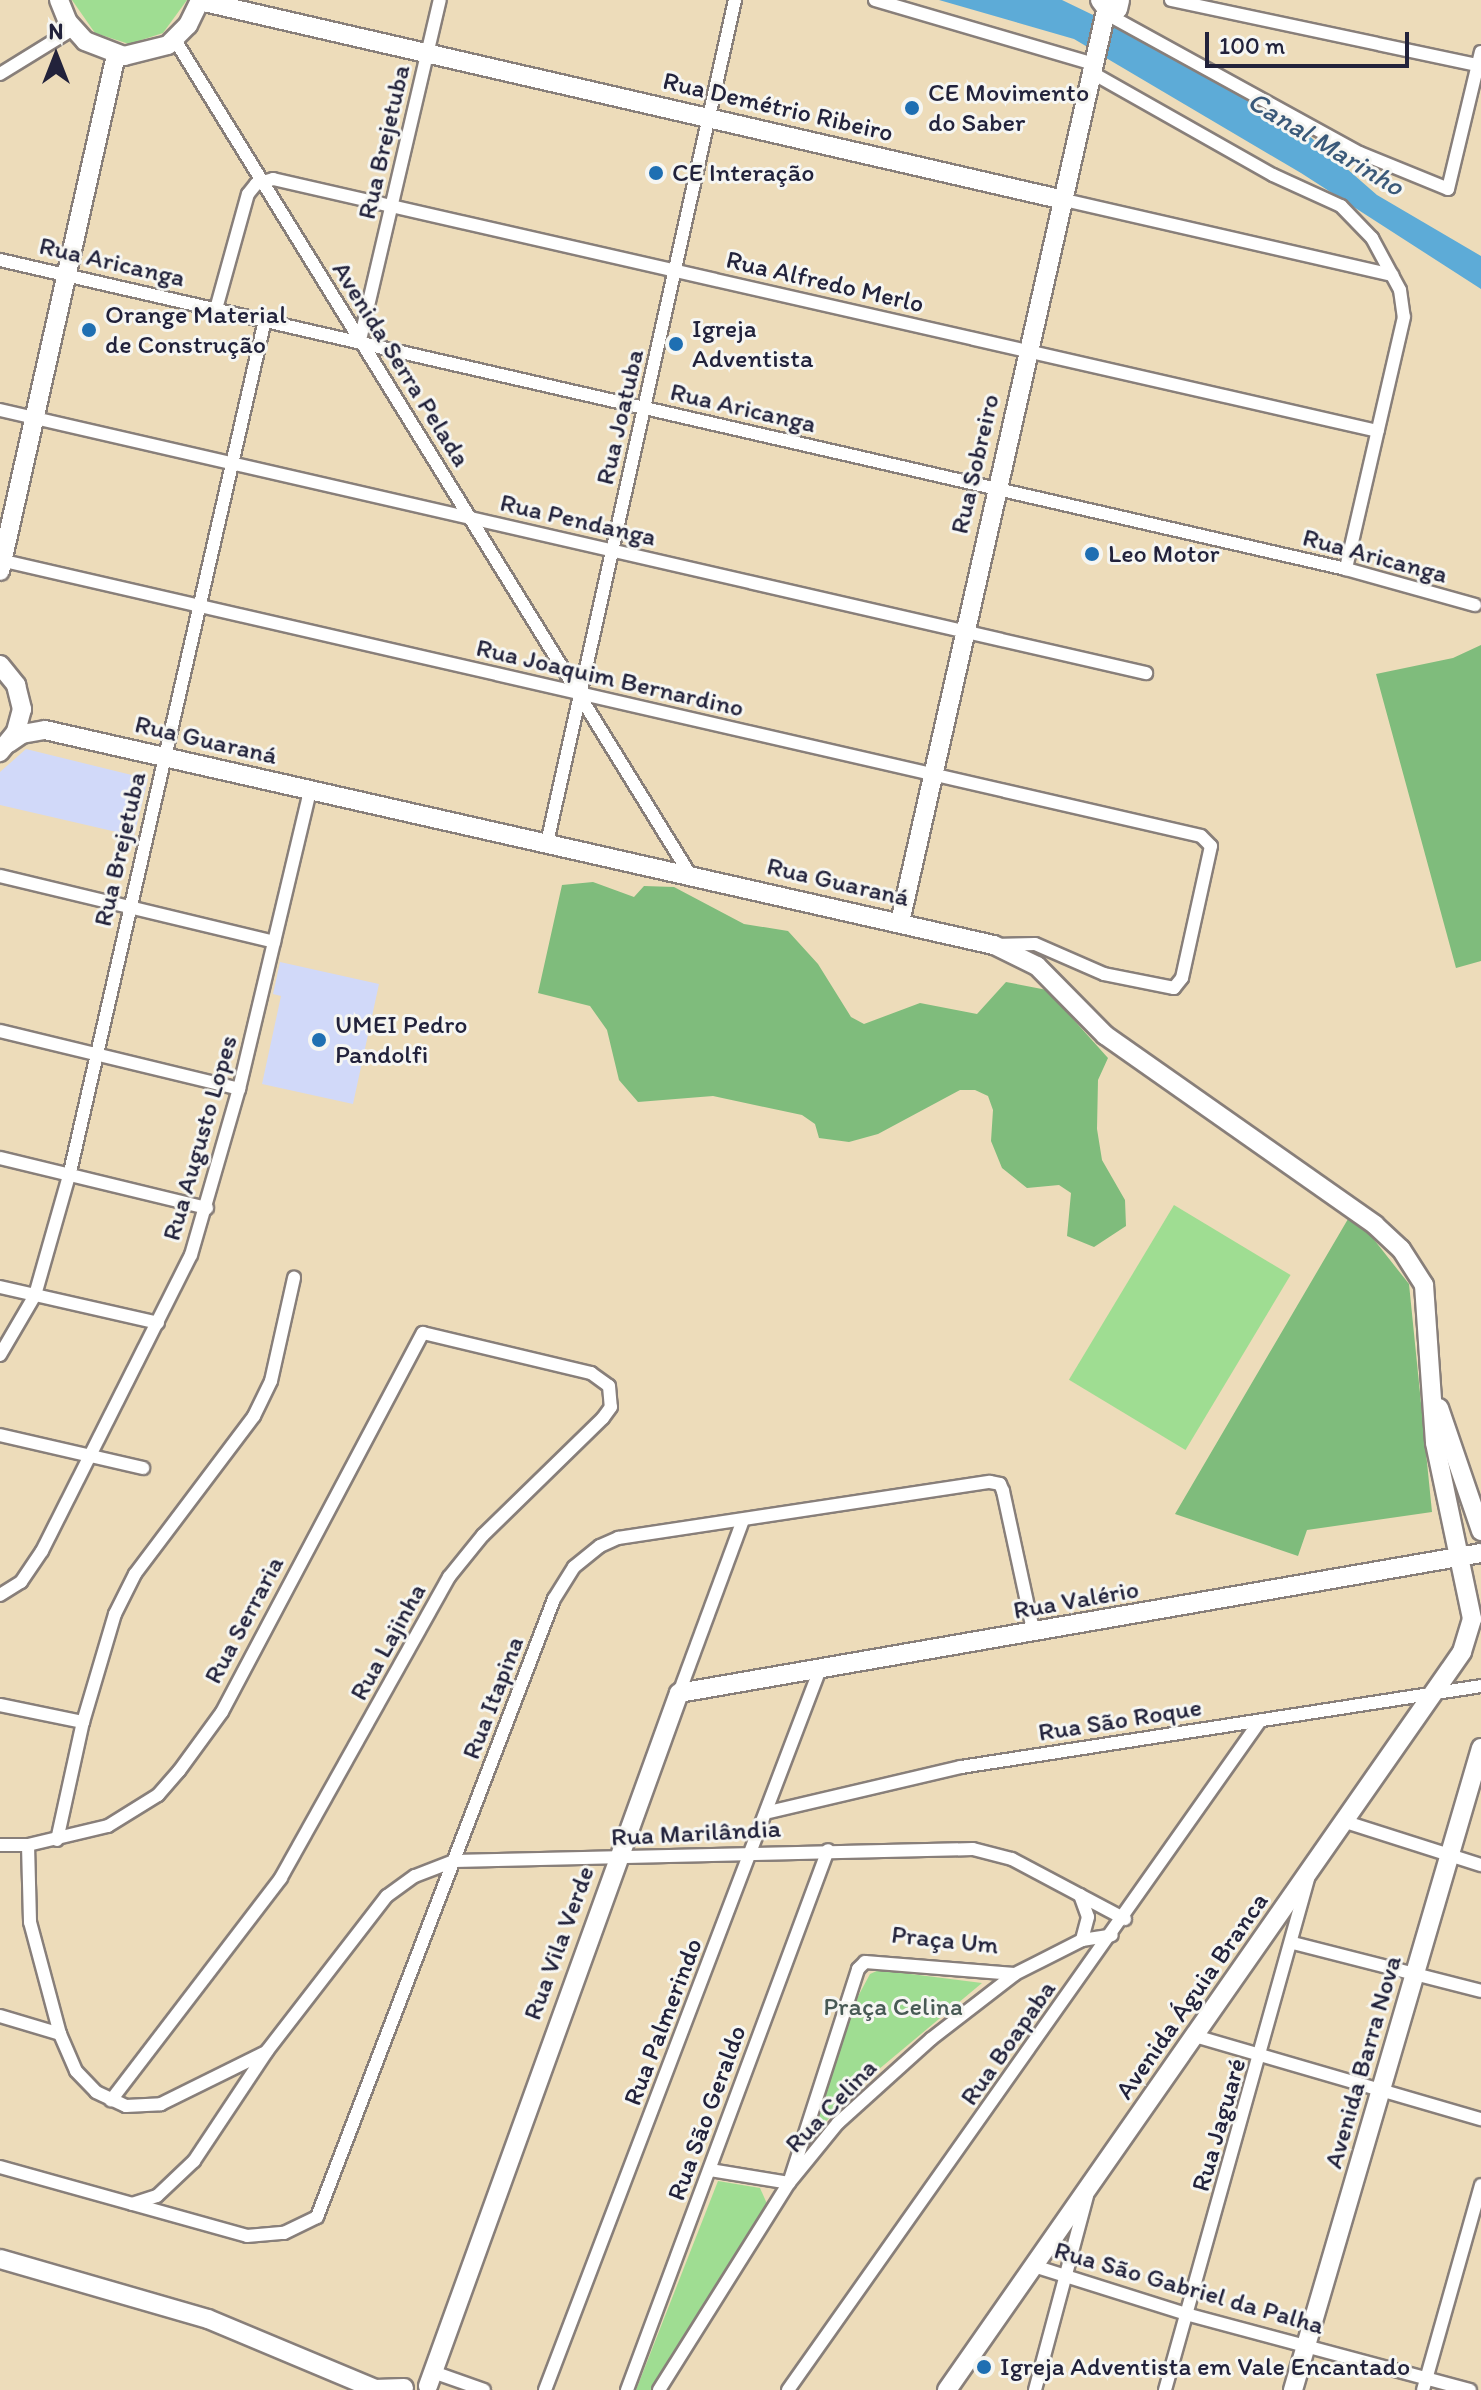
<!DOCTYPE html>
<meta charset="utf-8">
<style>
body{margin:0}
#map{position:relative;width:1481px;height:2390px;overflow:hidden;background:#eddcba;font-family:Itim,sans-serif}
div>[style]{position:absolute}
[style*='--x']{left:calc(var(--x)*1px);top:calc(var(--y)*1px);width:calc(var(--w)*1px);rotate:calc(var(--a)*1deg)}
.built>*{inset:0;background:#d1d9f9}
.green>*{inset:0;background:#9fdd92;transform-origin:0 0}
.forest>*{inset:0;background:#7fbc7c}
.water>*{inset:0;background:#5dabd7}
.roads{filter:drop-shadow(2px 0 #887f7a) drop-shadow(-2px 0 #887f7a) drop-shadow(0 2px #887f7a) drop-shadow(0 -2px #887f7a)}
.street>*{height:12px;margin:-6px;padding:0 6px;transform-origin:6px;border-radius:6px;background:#fff}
.secondary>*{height:18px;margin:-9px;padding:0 9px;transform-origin:9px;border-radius:9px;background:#fff}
.dots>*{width:22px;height:22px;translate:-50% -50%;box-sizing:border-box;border:4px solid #f6f6f2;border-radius:50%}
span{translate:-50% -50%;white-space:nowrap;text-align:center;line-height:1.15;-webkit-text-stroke:6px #f6f6f2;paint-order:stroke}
.poi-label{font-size:26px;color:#22223b}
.left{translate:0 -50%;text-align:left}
.street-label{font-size:26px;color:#22223b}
.park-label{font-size:26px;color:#485a55}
.water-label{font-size:28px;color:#3a5979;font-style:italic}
.north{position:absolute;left:16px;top:16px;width:80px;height:80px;-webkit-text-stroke:6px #f6f6f2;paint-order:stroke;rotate:0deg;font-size:22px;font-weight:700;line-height:32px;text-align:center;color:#22223b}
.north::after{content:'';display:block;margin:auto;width:28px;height:36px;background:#22223b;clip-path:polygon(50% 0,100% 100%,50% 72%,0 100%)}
.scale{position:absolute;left:1205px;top:32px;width:204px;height:36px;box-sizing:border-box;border:4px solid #22223b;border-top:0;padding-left:10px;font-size:24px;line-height:28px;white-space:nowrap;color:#22223b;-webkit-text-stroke:6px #f6f6f2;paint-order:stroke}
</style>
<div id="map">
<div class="built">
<i style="clip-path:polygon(26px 749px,148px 779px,134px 836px,0 805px,0 772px)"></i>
<i style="clip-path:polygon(280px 962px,379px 984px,353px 1104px,262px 1084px,281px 996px,273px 994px)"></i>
</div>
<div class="green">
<i style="clip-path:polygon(72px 0,187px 0,163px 33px,129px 44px,95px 33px)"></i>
<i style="left:1174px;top:1205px;width:136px;height:204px;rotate:31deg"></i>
<i style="clip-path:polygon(879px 1970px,982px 1983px,866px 2080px,813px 2135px,855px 2002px,870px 1974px)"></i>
<i style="clip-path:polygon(718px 2181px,760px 2188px,768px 2206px,654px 2390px,636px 2390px)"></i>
</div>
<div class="forest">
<i style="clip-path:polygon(1481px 645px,1481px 961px,1456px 968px,1376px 674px,1453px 658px)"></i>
<i style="clip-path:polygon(593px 882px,634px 897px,644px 886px,674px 887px,744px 924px,788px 931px,818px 964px,851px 1017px,864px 1024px,920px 1003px,977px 1014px,1006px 982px,1047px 990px,1108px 1058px,1098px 1080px,1097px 1129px,1102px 1160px,1125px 1200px,1126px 1226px,1094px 1247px,1067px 1236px,1071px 1193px,1059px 1185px,1027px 1188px,1002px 1168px,991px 1141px,993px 1110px,988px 1096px,975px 1090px,960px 1090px,878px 1134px,849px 1142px,819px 1138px,815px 1124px,802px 1115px,713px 1096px,638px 1102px,619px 1080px,607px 1030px,590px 1006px,538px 993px,562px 885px)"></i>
<i style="clip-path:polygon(1348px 1219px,1364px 1227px,1409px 1284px,1432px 1512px,1307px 1530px,1298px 1556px,1175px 1514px)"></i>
</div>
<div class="water">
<i style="clip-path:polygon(939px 0,1062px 0,1120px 28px,1299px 127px,1377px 195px,1481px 256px,1481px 289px,1301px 173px,1074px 39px)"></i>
</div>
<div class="roads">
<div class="street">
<i style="--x:875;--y:0;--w:224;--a:16.3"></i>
<i style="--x:1171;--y:0;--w:317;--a:12"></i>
<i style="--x:1105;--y:13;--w:291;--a:28.8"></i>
<i style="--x:1360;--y:153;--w:95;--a:22.2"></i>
<i style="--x:1448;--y:189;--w:141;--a:-76.5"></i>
<i style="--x:175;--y:40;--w:982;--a:58.32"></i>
<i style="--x:1089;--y:71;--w:211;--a:29.5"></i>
<i style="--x:1273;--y:175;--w:75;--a:24.5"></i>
<i style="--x:1341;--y:206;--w:45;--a:45.9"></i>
<i style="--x:1372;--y:238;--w:59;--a:61.7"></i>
<i style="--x:1400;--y:290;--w:27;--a:82"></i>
<i style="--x:1404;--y:317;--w:259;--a:103"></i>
<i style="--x:0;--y:74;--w:86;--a:-31.7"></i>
<i style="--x:1060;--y:199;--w:341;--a:12.9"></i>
<i style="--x:0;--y:260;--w:1381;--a:12.93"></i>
<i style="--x:1346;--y:569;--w:134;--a:15.6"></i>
<i style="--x:216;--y:309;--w:119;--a:-74.5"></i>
<i style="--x:248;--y:194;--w:13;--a:-51"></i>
<i style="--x:256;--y:184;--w:18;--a:-16"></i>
<i style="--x:273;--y:179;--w:1133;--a:12.85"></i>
<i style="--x:360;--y:340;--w:349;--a:-76.8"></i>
<i style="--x:0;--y:410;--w:1176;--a:12.93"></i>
<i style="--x:0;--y:560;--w:1232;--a:12.94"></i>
<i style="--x:1201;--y:836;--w:14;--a:45"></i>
<i style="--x:1211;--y:846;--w:135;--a:102.4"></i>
<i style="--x:1182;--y:978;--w:13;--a:129"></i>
<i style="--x:1174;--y:988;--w:71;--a:-168.7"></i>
<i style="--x:1104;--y:974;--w:75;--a:-156.5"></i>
<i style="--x:1035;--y:944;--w:41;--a:178.6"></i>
<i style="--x:547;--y:843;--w:864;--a:-77.43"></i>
<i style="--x:0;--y:876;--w:282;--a:13.5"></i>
<i style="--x:0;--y:1031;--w:246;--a:13.6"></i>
<i style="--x:0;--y:1158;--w:213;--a:13.6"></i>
<i style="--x:0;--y:1287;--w:162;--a:12.8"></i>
<i style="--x:0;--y:1355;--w:69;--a:-59.7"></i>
<i style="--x:35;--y:1295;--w:128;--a:-74.1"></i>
<i style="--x:70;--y:1172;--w:874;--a:-77.11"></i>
<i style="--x:0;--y:1435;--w:147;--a:13"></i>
<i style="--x:0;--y:1595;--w:25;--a:-32"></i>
<i style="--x:21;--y:1582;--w:37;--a:-56"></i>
<i style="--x:42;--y:1551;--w:331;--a:-63.3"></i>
<i style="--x:191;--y:1255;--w:173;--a:-73.9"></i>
<i style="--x:239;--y:1089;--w:307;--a:-76.6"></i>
<i style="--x:679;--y:1693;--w:184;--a:-69.7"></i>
<i style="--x:0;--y:1705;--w:85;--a:11.6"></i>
<i style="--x:769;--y:1812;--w:197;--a:-13.2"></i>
<i style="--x:961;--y:1767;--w:526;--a:-8.85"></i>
<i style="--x:1346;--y:1822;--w:142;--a:17.7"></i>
<i style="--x:57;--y:1840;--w:121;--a:-77.6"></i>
<i style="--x:83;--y:1722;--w:113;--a:-73.5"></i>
<i style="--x:115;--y:1614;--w:45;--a:-63.4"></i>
<i style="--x:135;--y:1574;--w:198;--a:-53"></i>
<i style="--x:254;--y:1416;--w:39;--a:-64"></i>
<i style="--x:271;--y:1381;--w:106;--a:-77.4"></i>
<i style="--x:0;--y:1845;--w:28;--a:0"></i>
<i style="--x:28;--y:1845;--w:82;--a:-13.4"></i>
<i style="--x:108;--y:1826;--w:59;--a:-31.8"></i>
<i style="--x:158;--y:1795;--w:32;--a:-49"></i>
<i style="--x:179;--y:1771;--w:73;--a:-53.9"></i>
<i style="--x:222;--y:1712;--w:429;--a:-62.1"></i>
<i style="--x:423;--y:1333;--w:173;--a:13.4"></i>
<i style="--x:591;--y:1373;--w:22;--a:36"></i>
<i style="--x:609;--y:1386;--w:21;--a:85"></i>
<i style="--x:611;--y:1407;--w:14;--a:126"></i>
<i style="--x:603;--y:1418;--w:168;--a:135.7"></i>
<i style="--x:483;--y:1535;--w:54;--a:129"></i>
<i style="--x:449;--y:1577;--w:345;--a:119.2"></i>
<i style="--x:281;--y:1878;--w:280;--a:127.4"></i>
<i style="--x:28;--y:1845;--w:77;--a:88.5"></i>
<i style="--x:30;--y:1922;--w:116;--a:75"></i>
<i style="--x:60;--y:2034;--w:40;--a:66.6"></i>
<i style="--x:76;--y:2071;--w:29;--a:46"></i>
<i style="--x:96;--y:2092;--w:33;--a:25"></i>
<i style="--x:126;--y:2106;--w:35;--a:-3"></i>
<i style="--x:161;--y:2104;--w:117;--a:-26.3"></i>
<i style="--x:1080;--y:1895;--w:23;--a:70"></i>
<i style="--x:1088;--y:1917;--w:24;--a:105"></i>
<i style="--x:1293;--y:1943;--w:194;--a:14.3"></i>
<i style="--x:0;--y:2016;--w:63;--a:16.7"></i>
<i style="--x:1198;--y:2037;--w:295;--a:16.2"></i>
<i style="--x:0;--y:2167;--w:256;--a:15.6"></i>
<i style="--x:247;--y:2236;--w:37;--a:-5"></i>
<i style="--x:284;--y:2233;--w:37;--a:-26"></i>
<i style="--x:317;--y:2217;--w:662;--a:-69.02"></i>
<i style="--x:554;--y:1599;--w:38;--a:-58"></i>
<i style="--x:574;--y:1567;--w:33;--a:-39"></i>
<i style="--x:600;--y:1546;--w:20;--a:-24"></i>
<i style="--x:618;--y:1538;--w:376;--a:-8.6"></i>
<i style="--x:990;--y:1482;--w:10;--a:11"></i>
<i style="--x:1000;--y:1484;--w:8;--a:67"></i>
<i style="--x:1003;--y:1491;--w:146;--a:77.8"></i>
<i style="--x:710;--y:2170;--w:80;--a:9.3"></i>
<i style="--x:789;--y:2183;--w:225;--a:-72.1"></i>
<i style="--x:858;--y:1969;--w:10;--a:-45"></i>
<i style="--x:865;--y:1962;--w:150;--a:4.6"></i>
<i style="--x:132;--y:2204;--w:26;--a:-18"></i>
<i style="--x:157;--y:2196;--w:51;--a:-43.4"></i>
<i style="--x:194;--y:2161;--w:132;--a:-56.4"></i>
<i style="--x:267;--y:2051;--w:196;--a:-52.3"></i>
<i style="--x:387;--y:1896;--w:34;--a:-36"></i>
<i style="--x:415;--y:1876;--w:42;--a:-21"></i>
<i style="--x:454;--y:1861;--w:519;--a:-1.32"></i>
<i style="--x:973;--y:1849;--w:40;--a:14.4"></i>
<i style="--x:1012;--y:1859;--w:128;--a:28"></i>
<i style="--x:1034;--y:2266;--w:159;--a:17.5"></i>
<i style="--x:1186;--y:2314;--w:294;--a:15"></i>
<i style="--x:433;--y:2372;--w:54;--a:19.4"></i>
<i style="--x:545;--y:2390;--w:772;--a:-69.12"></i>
<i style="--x:627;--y:2390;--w:576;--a:-69.58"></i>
<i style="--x:659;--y:2390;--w:244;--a:-57.9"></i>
<i style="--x:789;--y:2183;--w:77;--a:-50.8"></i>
<i style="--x:838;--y:2123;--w:125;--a:-42.1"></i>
<i style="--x:931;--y:2039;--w:106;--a:-37.7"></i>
<i style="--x:1015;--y:1974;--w:75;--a:-26.9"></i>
<i style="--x:1082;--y:1940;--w:30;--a:-9"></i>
<i style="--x:788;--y:2390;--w:819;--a:-54.8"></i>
<i style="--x:1035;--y:2390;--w:201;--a:-75"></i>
<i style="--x:1165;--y:2390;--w:531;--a:-74.37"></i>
<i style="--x:1423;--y:2390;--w:213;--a:-74.2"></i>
</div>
<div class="secondary">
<i style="--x:59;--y:0;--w:24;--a:68"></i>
<i style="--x:68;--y:22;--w:25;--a:48"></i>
<i style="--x:85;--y:41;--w:42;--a:21"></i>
<i style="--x:124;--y:56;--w:45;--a:-14"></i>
<i style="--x:168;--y:45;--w:28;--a:-45"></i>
<i style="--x:188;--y:25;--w:28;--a:-64"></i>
<i style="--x:1100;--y:0;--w:15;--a:53"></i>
<i style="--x:1109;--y:12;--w:9;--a:-18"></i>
<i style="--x:1118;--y:9;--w:9;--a:-77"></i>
<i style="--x:200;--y:1;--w:882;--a:12.97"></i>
<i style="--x:0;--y:571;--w:529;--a:-77.33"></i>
<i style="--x:0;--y:665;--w:26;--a:51"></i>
<i style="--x:16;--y:685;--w:25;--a:76"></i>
<i style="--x:22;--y:709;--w:24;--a:105"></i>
<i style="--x:16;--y:732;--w:26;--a:129"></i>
<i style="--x:9;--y:743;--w:16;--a:-35"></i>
<i style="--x:22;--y:734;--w:23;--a:-10"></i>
<i style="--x:45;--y:730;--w:973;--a:12.77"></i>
<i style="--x:994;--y:945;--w:48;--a:26"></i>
<i style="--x:1037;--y:966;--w:97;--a:45.4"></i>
<i style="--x:1105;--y:1035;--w:330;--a:35.1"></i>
<i style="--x:1375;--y:1225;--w:35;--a:43"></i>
<i style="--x:1401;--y:1249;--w:43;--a:57.4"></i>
<i style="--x:1424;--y:1285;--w:158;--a:86"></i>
<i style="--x:1435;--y:1443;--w:180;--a:78.1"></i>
<i style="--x:1472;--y:1619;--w:34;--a:107"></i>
<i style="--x:1462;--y:1652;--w:900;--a:124.91"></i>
<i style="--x:900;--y:922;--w:934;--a:-77.26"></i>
<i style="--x:1439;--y:1408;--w:130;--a:71.1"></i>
<i style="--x:0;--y:2259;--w:216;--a:16.1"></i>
<i style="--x:208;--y:2319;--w:181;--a:22.7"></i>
<i style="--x:375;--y:2389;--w:29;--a:-2"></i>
<i style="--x:428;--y:2386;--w:737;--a:-70.09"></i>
<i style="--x:679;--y:1693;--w:814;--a:-9.9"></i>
<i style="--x:1293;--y:2390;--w:669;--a:-73.68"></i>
</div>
</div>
<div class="dots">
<i style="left:912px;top:108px;background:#1f6fb2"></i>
<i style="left:656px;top:173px;background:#1f6fb2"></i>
<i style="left:89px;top:330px;background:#1f6fb2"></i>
<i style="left:676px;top:344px;background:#1f6fb2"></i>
<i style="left:1092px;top:554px;background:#1f6fb2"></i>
<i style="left:319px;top:1040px;background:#1f6fb2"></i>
<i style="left:984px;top:2367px;background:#1f6fb2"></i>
</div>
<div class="poi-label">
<span class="left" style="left:928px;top:108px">CE Movimento<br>do Saber</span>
<span class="left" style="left:672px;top:173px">CE Interação</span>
<span class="left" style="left:105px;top:330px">Orange Material<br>de Construção</span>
<span class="left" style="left:692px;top:344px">Igreja<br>Adventista</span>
<span class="left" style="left:1108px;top:554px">Leo Motor</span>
<span class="left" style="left:335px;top:1040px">UMEI Pedro<br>Pandolfi</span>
<span class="left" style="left:1000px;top:2367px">Igreja Adventista em Vale Encantado</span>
</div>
<div class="street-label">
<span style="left:778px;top:107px;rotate:13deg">Rua Demétrio Ribeiro</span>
<span style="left:384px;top:142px;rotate:-77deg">Rua Brejetuba</span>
<span style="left:112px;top:262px;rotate:13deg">Rua Aricanga</span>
<span style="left:825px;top:282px;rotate:13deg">Rua Alfredo Merlo</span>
<span style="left:401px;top:364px;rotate:58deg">Avenida Serra Pelada</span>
<span style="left:743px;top:408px;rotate:13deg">Rua Aricanga</span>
<span style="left:620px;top:417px;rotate:-77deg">Rua Joatuba</span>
<span style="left:975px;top:464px;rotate:-77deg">Rua Sobreiro</span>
<span style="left:578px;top:520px;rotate:13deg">Rua Pendanga</span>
<span style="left:1375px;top:556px;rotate:15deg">Rua Aricanga</span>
<span style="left:610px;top:678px;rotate:13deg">Rua Joaquim Bernardino</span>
<span style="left:206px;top:740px;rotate:13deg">Rua Guaraná</span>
<span style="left:120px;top:849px;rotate:-77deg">Rua Brejetuba</span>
<span style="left:838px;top:882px;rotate:13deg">Rua Guaraná</span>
<span style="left:200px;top:1138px;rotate:-74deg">Rua Augusto Lopes</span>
<span style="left:1076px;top:1600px;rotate:-10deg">Rua Valério</span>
<span style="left:244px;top:1620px;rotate:-62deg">Rua Serraria</span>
<span style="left:388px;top:1642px;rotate:-61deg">Rua Lajinha</span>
<span style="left:493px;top:1698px;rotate:-69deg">Rua Itapina</span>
<span style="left:1120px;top:1720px;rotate:-9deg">Rua São Roque</span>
<span style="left:696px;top:1833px;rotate:-3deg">Rua Marilândia</span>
<span style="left:945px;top:1940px;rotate:6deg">Praça Um</span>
<span style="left:559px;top:1943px;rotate:-70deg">Rua Vila Verde</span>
<span style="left:1192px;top:1996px;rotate:-55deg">Avenida Águia Branca</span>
<span style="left:663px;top:2022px;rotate:-69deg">Rua Palmerindo</span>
<span style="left:1008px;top:2043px;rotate:-55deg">Rua Boapaba</span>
<span style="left:1363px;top:2062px;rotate:-74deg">Avenida Barra Nova</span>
<span style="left:831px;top:2106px;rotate:-46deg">Rua Celina</span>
<span style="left:707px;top:2113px;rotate:-70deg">Rua São Geraldo</span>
<span style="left:1219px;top:2125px;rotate:-74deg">Rua Jaguaré</span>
<span style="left:1189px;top:2288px;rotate:16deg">Rua São Gabriel da Palha</span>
</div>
<div class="park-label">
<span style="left:893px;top:2007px">Praça Celina</span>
</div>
<div class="water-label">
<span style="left:1326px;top:143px;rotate:31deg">Canal Marinho</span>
</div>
<div class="north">N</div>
<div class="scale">100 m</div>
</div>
